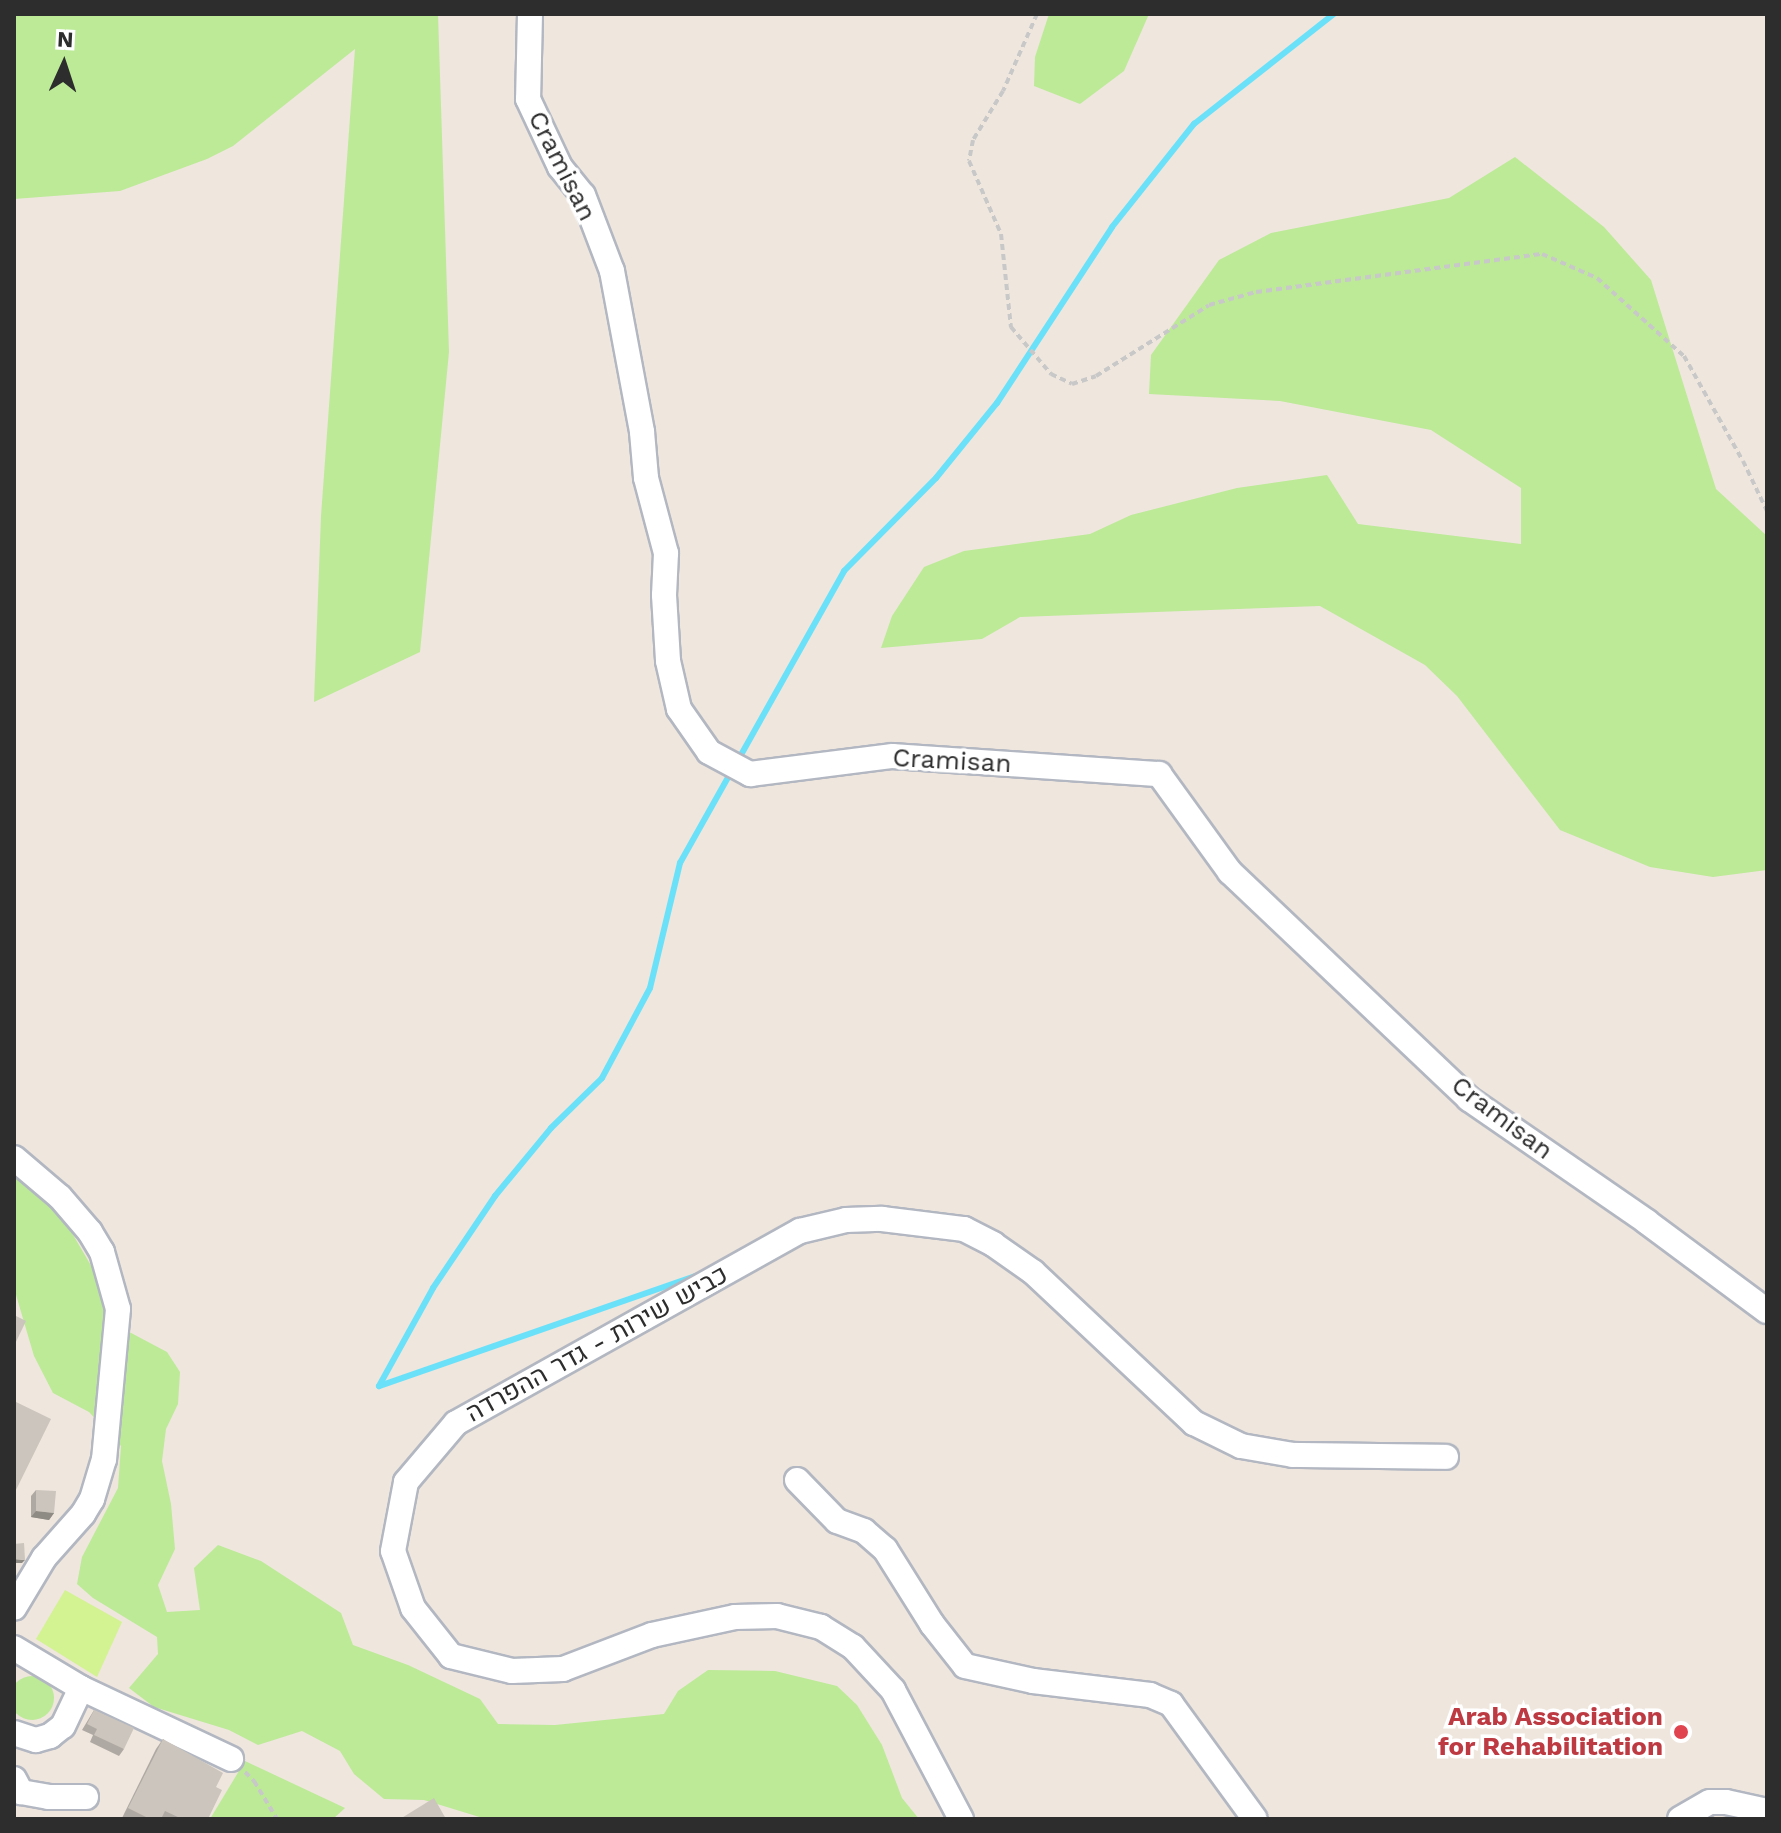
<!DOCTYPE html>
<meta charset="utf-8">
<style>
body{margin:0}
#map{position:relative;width:1781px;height:1833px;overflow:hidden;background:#efe6de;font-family:"Work Sans",Heebo,sans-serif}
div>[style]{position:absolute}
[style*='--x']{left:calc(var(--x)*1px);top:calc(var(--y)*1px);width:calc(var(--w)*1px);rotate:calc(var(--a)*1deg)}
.green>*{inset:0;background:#bcea97}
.round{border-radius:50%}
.pitch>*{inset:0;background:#d3f292}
.stream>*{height:6px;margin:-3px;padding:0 3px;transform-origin:3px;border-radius:3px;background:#6ae1f9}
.path>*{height:4px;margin-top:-2px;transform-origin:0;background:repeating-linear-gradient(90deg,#c8c8c8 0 6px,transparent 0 10px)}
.roads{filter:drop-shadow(2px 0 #b2b7c1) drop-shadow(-2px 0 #b2b7c1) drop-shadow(0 2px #b2b7c1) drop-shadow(0 -2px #b2b7c1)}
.minor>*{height:24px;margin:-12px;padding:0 12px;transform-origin:12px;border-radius:12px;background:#fff}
.wall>*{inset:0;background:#afa9a3}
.shaded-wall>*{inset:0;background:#8e8a84}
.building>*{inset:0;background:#cbc5bd}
.dots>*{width:22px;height:22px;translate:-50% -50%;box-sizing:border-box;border:4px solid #fff;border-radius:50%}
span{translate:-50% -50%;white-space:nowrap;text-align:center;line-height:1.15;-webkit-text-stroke:7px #fff;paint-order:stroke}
.street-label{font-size:26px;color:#2d2d2d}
.health-label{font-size:26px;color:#be3a42;font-weight:700}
.right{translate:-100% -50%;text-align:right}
.frame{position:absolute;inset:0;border:16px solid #2d2d2d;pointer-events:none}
.north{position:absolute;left:24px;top:24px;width:80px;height:80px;-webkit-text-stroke:6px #fff;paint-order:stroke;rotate:3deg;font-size:22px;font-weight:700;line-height:32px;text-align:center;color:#2d2d2d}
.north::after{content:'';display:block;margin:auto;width:28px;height:36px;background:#2d2d2d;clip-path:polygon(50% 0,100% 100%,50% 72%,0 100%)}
</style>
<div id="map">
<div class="green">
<i style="clip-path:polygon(14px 14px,438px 14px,449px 352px,420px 652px,314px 702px,321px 516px,355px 49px,233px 146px,207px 159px,120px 191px,14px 199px)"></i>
<i style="clip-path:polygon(1049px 14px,1149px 14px,1124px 71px,1080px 104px,1034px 86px,1035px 57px)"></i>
<i style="clip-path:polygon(1515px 157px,1604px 227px,1651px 280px,1716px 489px,1767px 536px,1767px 870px,1713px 877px,1650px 867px,1560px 830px,1457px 696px,1425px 665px,1320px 606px,1020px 617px,982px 639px,881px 648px,892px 616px,924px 567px,964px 551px,1090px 534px,1131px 515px,1237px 488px,1327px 475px,1358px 524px,1521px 544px,1521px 488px,1431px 430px,1280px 401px,1149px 394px,1151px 355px,1219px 260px,1271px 233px,1449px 198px)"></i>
<i style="clip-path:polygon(14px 1171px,65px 1221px,107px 1293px,116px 1325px,167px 1352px,180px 1372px,178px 1404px,166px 1429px,162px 1461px,171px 1504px,175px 1549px,158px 1585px,167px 1612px,200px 1610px,194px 1568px,218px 1545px,261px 1561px,341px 1613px,353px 1645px,408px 1665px,480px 1699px,498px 1724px,555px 1725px,664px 1714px,678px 1691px,708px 1670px,775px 1671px,837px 1686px,857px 1705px,882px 1745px,902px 1798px,919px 1819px,486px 1819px,424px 1800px,384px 1799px,354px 1774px,340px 1751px,302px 1731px,258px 1745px,229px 1730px,154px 1707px,129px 1688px,158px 1654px,157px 1637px,93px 1598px,77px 1584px,82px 1557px,118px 1488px,121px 1446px,89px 1412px,53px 1393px,34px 1356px,14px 1288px)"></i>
<i class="round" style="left:10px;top:1676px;width:44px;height:44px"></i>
<i style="clip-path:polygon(245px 1761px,345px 1808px,333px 1819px,210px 1819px)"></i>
</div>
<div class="pitch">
<i style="clip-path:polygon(65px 1590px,122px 1622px,97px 1677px,36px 1639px)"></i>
</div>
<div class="stream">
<i style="--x:737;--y:762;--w:219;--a:-60.7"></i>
<i style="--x:844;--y:571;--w:131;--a:-45.3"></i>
<i style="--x:936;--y:478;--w:97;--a:-50.9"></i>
<i style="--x:997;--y:403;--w:210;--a:-56.8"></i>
<i style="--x:1112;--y:227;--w:132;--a:-51.5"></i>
<i style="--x:1194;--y:124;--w:178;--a:-38.2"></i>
<i style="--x:701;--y:1274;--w:341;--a:160.8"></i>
<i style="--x:379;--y:1386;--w:112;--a:-61.1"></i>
<i style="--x:433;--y:1288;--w:111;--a:-56"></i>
<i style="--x:495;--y:1196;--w:88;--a:-50.5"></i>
<i style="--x:551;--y:1128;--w:71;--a:-44.4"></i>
<i style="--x:602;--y:1078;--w:102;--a:-61.9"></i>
<i style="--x:650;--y:988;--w:129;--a:-76.5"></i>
<i style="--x:680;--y:863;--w:104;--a:-60.7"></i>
</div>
<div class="path">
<i style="--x:1037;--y:14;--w:84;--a:113.8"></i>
<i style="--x:1003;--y:91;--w:57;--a:121.5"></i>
<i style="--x:973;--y:140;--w:21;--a:101"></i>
<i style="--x:969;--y:161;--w:80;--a:66.3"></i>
<i style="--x:1001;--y:234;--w:94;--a:83.9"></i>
<i style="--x:1011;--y:327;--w:62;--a:49.6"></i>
<i style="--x:1051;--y:374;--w:23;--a:25"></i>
<i style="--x:1072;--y:384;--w:25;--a:-18"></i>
<i style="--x:1096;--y:376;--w:133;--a:-32.1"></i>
<i style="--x:1209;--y:305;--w:49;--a:-15.5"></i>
<i style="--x:1256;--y:292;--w:289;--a:-7.6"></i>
<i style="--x:1542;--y:254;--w:60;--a:23.6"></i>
<i style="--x:1597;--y:278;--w:117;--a:41.9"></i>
<i style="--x:1684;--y:356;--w:120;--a:60.7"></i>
<i style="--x:1743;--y:461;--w:55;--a:64.4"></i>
<i style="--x:245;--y:1772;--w:13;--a:45"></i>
<i style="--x:254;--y:1781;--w:44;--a:58.8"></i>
</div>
<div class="roads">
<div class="minor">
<i style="--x:530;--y:14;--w:85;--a:91.3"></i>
<i style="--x:528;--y:99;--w:75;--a:64.8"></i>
<i style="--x:560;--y:167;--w:36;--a:51"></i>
<i style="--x:583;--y:195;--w:81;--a:69.1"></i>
<i style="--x:612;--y:271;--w:164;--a:79.4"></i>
<i style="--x:642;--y:432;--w:46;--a:85"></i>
<i style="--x:646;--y:478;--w:78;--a:75.1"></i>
<i style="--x:666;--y:553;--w:42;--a:92.7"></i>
<i style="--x:664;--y:595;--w:66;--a:86.5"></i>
<i style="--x:668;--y:661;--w:49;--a:77.1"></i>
<i style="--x:679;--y:709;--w:52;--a:55.1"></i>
<i style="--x:709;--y:752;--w:47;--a:28.2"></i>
<i style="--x:750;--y:774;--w:144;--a:-7.2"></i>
<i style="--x:893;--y:756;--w:267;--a:3.9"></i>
<i style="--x:1159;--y:774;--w:121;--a:54.1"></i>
<i style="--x:1230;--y:872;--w:330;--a:43.5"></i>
<i style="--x:1469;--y:1099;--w:216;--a:34.6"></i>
<i style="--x:1647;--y:1222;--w:149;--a:36.6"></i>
<i style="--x:14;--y:1158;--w:60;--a:40.3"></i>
<i style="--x:60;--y:1197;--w:46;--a:49.4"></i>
<i style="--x:90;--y:1232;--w:23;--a:59"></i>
<i style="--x:102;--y:1252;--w:59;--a:74.3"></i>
<i style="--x:118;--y:1309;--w:151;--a:95.3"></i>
<i style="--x:104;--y:1459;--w:42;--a:106.7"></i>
<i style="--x:92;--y:1499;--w:17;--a:121"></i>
<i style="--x:83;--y:1514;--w:59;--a:131.6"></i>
<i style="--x:44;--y:1558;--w:58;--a:121"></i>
<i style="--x:797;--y:1480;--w:57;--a:45.7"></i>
<i style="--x:837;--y:1521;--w:29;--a:20"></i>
<i style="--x:864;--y:1531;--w:28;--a:41"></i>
<i style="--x:885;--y:1549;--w:89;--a:57.9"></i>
<i style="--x:932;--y:1624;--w:53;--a:51.8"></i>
<i style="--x:965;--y:1666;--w:70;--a:12.4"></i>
<i style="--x:1033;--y:1681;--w:118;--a:6.8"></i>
<i style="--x:1150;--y:1695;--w:23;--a:23"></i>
<i style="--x:1171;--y:1704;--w:142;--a:53.9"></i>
<i style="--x:14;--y:1648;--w:78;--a:30.8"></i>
<i style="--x:81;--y:1688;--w:166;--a:25.3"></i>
<i style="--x:14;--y:1733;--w:23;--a:18"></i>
<i style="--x:36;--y:1740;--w:15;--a:-16"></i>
<i style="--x:50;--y:1736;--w:16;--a:-38"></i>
<i style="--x:63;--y:1726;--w:42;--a:-64.7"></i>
<i style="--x:14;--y:1779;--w:15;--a:62"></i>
<i style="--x:21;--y:1792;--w:28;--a:10"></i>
<i style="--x:49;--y:1797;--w:37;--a:0"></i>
<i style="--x:961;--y:1819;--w:146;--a:-117.8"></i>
<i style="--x:893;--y:1690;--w:59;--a:-132.9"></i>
<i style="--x:853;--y:1647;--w:38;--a:-148"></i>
<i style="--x:821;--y:1627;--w:45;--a:-166"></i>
<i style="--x:777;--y:1616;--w:42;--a:178.6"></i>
<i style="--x:735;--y:1617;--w:85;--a:167.8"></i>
<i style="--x:652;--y:1635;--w:95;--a:159.1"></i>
<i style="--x:563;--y:1669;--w:51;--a:177.8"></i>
<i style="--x:512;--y:1671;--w:63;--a:-166.2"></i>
<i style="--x:451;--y:1656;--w:61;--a:-128.4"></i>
<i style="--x:413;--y:1608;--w:60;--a:-109.3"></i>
<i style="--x:393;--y:1551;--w:70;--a:-79.3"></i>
<i style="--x:406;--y:1482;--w:77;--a:-49.7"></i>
<i style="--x:456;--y:1423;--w:394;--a:-29.2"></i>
<i style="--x:800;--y:1231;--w:47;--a:-13.4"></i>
<i style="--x:846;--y:1220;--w:36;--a:-2"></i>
<i style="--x:882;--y:1219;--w:83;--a:7"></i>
<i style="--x:964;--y:1229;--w:33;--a:27"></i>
<i style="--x:993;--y:1244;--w:49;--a:35"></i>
<i style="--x:1033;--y:1272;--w:221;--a:43.2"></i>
<i style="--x:1194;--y:1423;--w:52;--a:26.1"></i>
<i style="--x:1241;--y:1446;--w:53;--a:9.8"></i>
<i style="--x:1293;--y:1455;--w:153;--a:0.7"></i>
<i style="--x:1680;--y:1819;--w:34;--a:-30"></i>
<i style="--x:1710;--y:1802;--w:16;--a:0"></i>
<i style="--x:1726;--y:1802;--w:42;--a:12.4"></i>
</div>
</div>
<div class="wall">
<i style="clip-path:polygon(36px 1490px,54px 1513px,49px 1520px,31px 1517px,31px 1496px)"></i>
<i style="clip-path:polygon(94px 1710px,124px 1749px,119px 1756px,90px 1742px,93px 1735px,82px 1730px)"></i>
<i style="clip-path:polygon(163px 1739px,216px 1787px,208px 1819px,124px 1819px,122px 1818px,156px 1749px)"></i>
</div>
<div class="shaded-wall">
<i style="clip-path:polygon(36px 1511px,54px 1513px,49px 1520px,31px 1517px)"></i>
<i style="clip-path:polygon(14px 1559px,25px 1560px,22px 1563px,14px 1563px)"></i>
</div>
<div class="building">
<i style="clip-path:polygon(14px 1315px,26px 1321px,14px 1346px)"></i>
<i style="clip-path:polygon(14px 1401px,51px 1419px,14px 1494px,15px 1434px)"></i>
<i style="clip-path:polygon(36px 1490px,56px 1491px,54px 1513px,36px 1511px)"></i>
<i style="clip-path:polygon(24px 1543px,25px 1560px,14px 1559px,14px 1544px)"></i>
<i style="clip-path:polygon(94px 1710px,134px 1728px,124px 1749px,94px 1735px,97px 1729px,87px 1724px)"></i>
<i style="clip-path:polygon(163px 1739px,223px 1773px,216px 1787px,222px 1790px,208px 1819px,182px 1819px,165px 1811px,161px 1819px,150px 1819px,128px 1808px)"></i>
<i style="clip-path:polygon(434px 1798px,446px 1819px,400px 1819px)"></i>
</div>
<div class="dots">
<i style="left:1681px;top:1732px;background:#e0444e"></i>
</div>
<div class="street-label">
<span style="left:562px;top:166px;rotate:63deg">Cramisan</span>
<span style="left:952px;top:761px;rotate:3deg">Cramisan</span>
<span style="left:1502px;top:1118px;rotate:37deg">Cramisan</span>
<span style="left:597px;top:1344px;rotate:-29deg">כביש שירות - גדר ההפרדה</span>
</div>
<div class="health-label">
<span class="right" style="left:1663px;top:1732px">Arab Association<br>for Rehabilitation</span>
</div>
<div class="frame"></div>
<div class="north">N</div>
</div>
